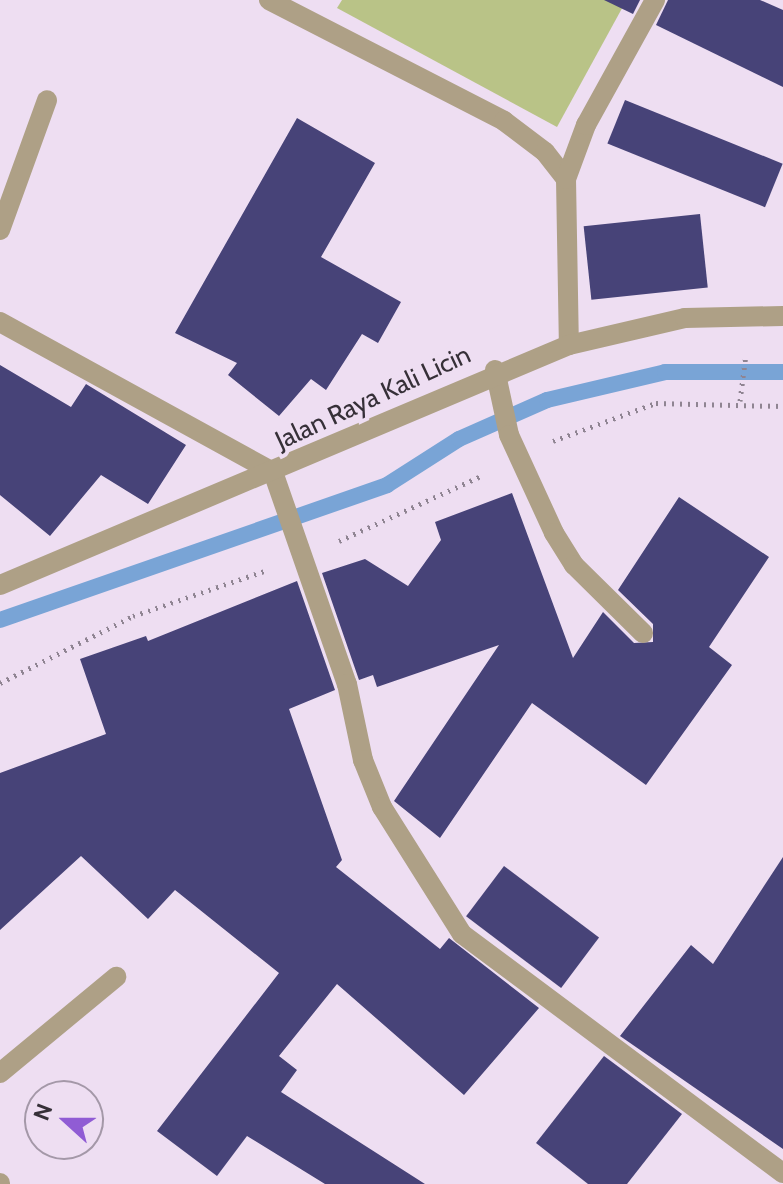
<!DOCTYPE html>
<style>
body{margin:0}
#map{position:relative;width:783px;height:1184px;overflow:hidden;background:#eedef2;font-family:Cabin,sans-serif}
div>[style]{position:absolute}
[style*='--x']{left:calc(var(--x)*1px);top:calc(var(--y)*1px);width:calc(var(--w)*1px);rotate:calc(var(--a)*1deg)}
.green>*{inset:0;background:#b9c387}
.stream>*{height:16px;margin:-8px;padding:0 8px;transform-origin:8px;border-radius:8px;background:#79a4d6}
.building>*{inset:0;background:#474378;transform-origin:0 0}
.path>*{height:5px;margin-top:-2.5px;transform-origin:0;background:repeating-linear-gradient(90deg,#8f8492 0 2px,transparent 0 8px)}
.minor>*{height:20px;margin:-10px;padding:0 10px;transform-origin:10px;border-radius:10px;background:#aea086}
.tertiary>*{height:20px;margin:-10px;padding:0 10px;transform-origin:10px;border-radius:10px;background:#aea086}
span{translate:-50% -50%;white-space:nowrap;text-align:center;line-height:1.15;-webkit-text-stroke:8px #eedef2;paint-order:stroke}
.street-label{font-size:26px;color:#363038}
.north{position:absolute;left:24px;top:1080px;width:80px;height:80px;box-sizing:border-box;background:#eedef2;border:2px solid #a498a8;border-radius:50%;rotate:291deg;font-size:22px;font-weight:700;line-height:32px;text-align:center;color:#363038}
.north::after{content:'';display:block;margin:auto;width:28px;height:36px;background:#905cd4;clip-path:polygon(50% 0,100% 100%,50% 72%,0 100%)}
</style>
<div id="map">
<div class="green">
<i style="clip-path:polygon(342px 0,624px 0,626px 1px,557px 127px,337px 8px)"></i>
</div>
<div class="stream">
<i style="--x:0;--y:620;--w:410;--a:-19.2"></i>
<i style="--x:387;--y:485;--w:85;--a:-32.6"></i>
<i style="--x:459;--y:439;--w:96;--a:-23.9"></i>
<i style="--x:547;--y:400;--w:121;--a:-13.3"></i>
<i style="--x:665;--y:372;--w:118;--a:0"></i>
</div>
<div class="building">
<i style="clip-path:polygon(604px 0,640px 0,633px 14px)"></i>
<i style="clip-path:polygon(668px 0,760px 0,783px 10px,783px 87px,656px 25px)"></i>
<i style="left:625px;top:100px;width:170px;height:47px;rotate:22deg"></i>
<i style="clip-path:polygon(297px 118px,375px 163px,321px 257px,401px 302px,378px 343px,362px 334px,326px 390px,311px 379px,279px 416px,228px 375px,237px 363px,175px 333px)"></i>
<i style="left:700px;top:214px;width:74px;height:117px;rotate:84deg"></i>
<i style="clip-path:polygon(0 365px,71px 407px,86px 384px,186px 445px,148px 504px,101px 475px,50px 536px,0 495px)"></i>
<i style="clip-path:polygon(512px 493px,573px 658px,603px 612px,634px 643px,653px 642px,653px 624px,618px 590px,679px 497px,769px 557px,709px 647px,732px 665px,646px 785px,532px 703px,440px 838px,394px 801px,499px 645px,377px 687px,373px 675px,359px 680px,322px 573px,365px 559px,408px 586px,441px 540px,435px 522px)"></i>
<i style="clip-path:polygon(297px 581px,335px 690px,289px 709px,342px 860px,336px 867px,440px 949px,449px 938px,539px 1008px,464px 1095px,337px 984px,279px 1056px,297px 1070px,281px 1092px,425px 1184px,325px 1184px,247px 1136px,217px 1176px,157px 1131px,279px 973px,175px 890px,148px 919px,81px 856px,0 930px,0 773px,106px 734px,80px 659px,146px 636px,148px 641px)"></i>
<i style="clip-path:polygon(783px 857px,783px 1149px,620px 1036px,691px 945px,713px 964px)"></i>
<i style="left:504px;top:866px;width:119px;height:63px;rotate:37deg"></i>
<i style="clip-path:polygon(604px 1056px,682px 1114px,627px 1184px,588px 1184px,536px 1143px)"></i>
</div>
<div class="path">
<i style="--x:740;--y:401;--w:47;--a:-82.7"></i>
<i style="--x:553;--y:441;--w:110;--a:-20.3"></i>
<i style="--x:656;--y:403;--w:127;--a:1.4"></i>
<i style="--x:339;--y:541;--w:158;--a:-24.6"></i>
<i style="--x:0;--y:683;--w:149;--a:-26.7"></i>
<i style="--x:133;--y:616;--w:142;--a:-18.9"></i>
</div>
<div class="minor">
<i style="--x:269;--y:0;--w:264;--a:27.2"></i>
<i style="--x:504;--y:121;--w:51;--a:37.1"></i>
<i style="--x:545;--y:152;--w:34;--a:52"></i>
<i style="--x:566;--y:179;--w:166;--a:89"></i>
<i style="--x:566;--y:179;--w:58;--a:-69.7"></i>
<i style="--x:586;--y:125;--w:143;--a:-61.1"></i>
<i style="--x:0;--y:230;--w:138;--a:-70.1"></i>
<i style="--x:0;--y:322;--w:311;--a:28.8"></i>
<i style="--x:273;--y:472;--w:225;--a:70.8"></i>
<i style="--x:347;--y:684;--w:78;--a:78.1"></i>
<i style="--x:363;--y:760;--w:51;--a:68"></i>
<i style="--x:382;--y:807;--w:150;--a:57.8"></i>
<i style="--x:462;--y:934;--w:400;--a:36.7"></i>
<i style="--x:495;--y:370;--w:66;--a:77.8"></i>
<i style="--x:509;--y:435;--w:108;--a:65.3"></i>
<i style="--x:554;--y:533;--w:38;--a:58"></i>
<i style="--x:574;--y:565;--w:97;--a:44.6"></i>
<i style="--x:0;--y:1073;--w:151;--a:-39.6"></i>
<i style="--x:0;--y:1183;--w:1;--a:90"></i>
</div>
<div class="tertiary">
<i style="--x:0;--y:585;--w:618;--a:-22.87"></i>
<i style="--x:569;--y:345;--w:119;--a:-13.1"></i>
<i style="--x:685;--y:318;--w:98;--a:-1.2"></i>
</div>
<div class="street-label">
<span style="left:373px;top:398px;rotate:-25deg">Jalan Raya Kali Licin</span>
</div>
<div class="north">N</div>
</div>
